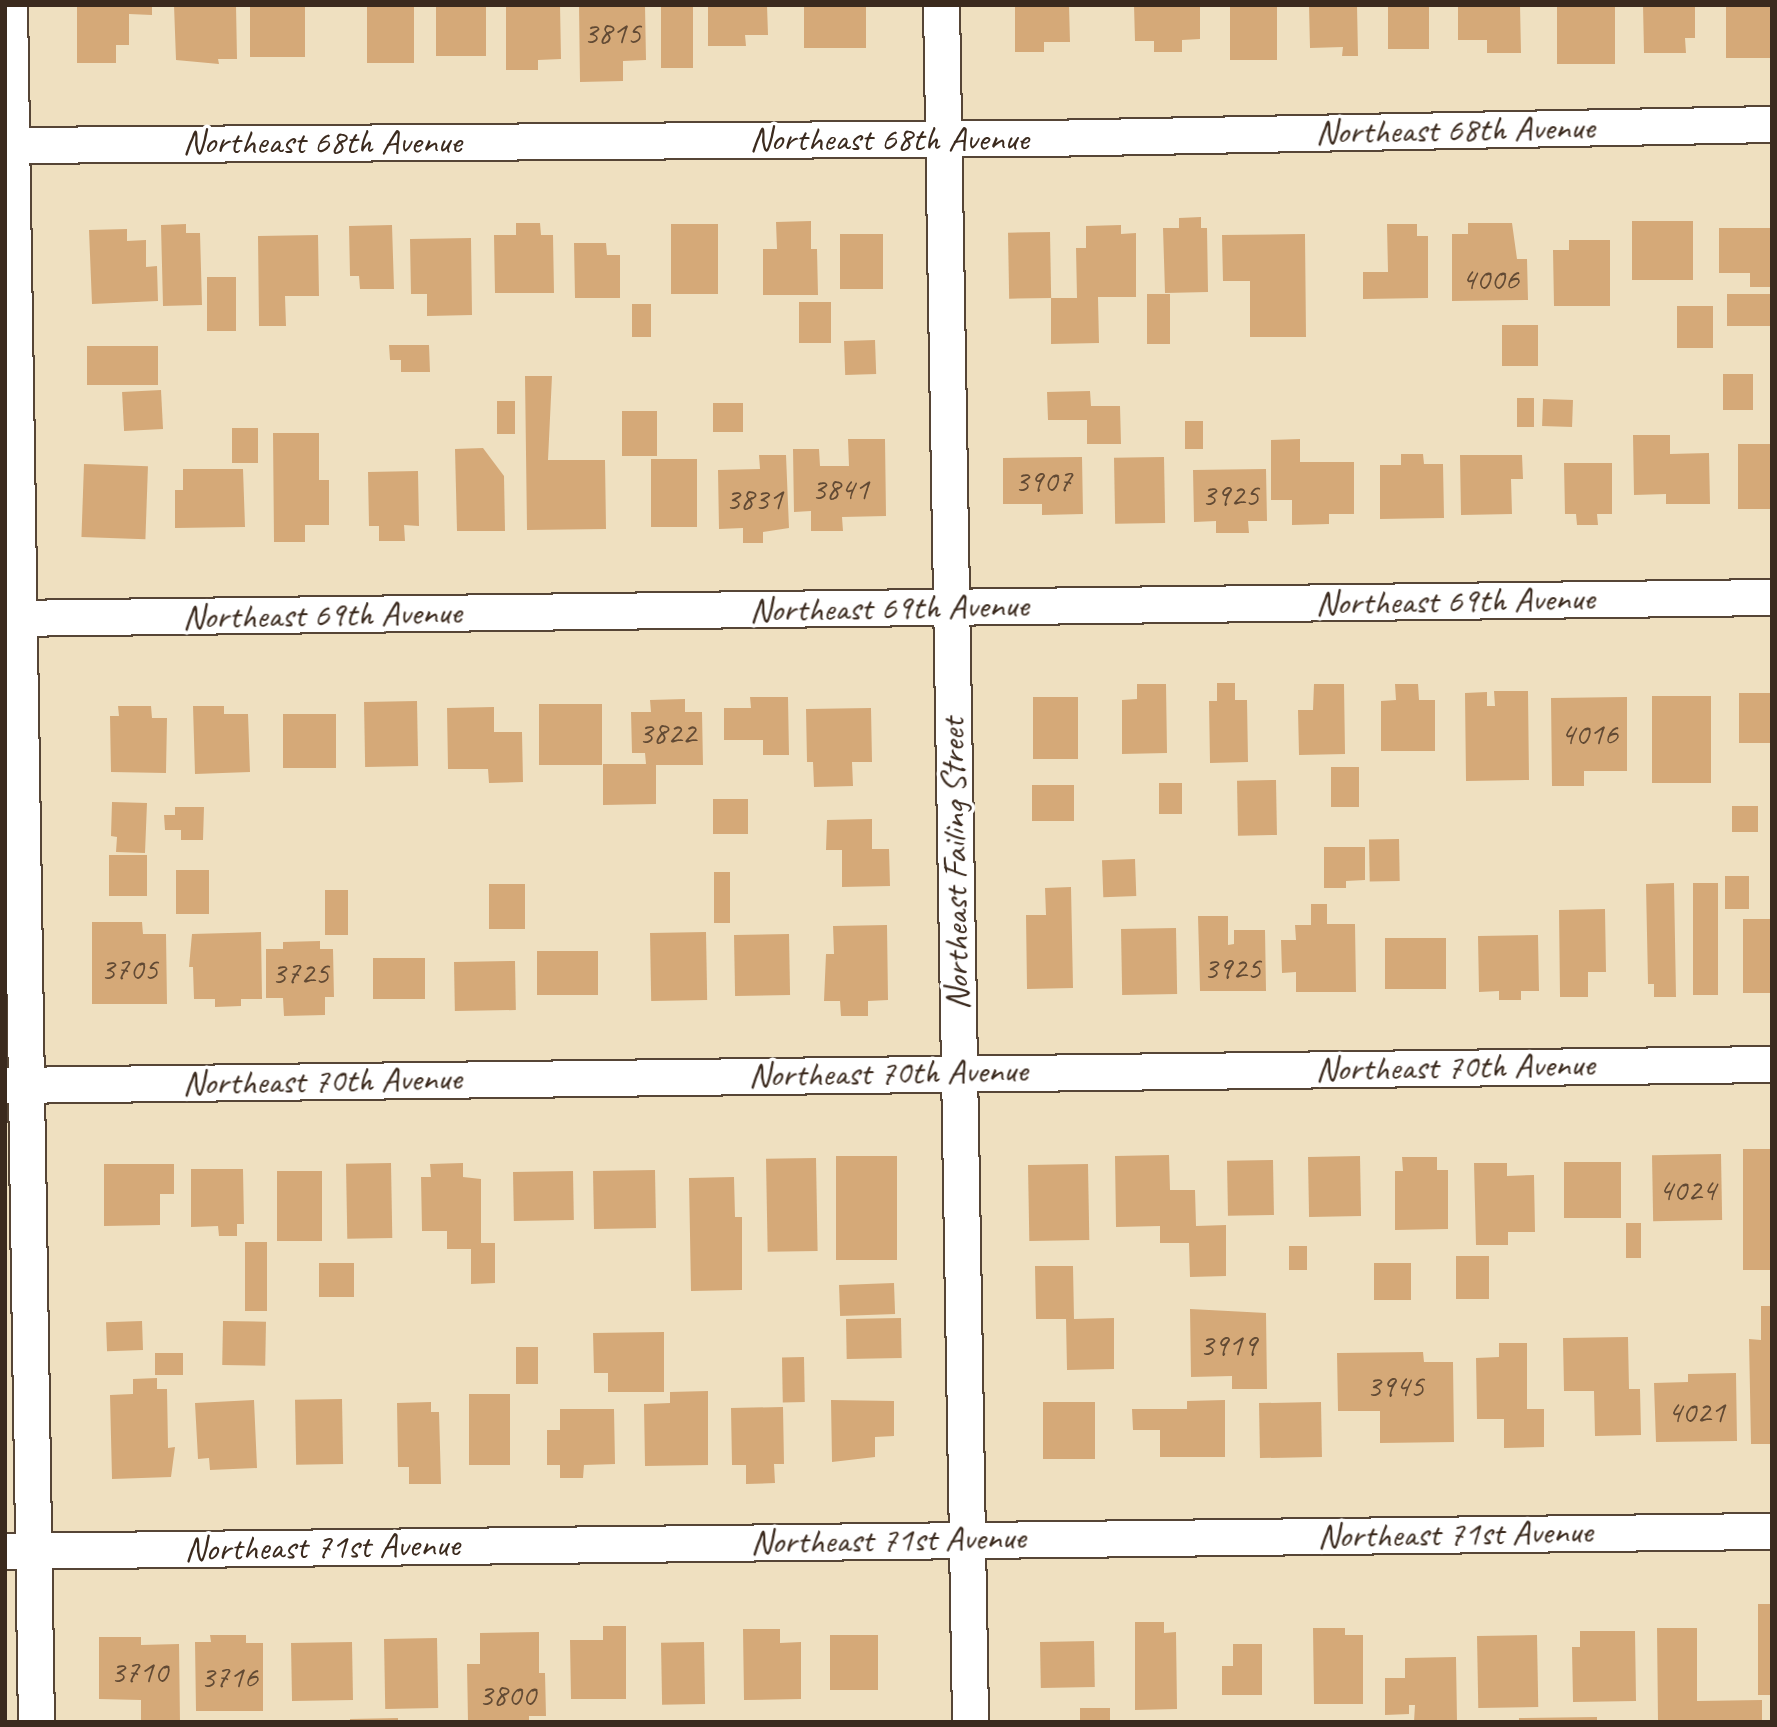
<!DOCTYPE html>
<style>
body{margin:0}
#map{position:relative;width:1777px;height:1727px;overflow:hidden;background:#efe0c0;font-family:Caveat,sans-serif}
div>[style]{position:absolute}
[style*='--x']{left:calc(var(--x)*1px);top:calc(var(--y)*1px);width:calc(var(--w)*1px);rotate:calc(var(--a)*1deg)}
.building>*{inset:0;background:#d5a978;transform-origin:0 0}
.roads{filter:drop-shadow(2px 0 #564536) drop-shadow(-2px 0 #564536) drop-shadow(0 2px #564536) drop-shadow(0 -2px #564536)}
.street>*{height:35px;margin:-17.5px;padding:0 17.5px;transform-origin:17.5px;border-radius:17.5px;background:#fff}
span{translate:-50% -50%;white-space:nowrap;text-align:center;line-height:1.15;-webkit-text-stroke:7px #fff;paint-order:stroke}
.number-label{font-size:32px;color:#624a34}
.number-label span{-webkit-text-stroke-width:0}
.street-label{font-size:35px;color:#3b2a1e}
.frame{position:absolute;inset:0;border:7px solid #3b2a1e;pointer-events:none}
</style>
<div id="map">
<div class="building">
<i style="clip-path:polygon(77px 5px,152px 5px,152px 15px,129px 14px,129px 45px,116px 45px,116px 63px,77px 63px)"></i>
<i style="clip-path:polygon(174px 5px,236px 5px,237px 59px,218px 59px,219px 64px,176px 60px)"></i>
<i style="left:250px;top:5px;width:55px;height:52px"></i>
<i style="left:367px;top:5px;width:47px;height:58px"></i>
<i style="left:436px;top:5px;width:50px;height:51px"></i>
<i style="clip-path:polygon(506px 5px,560px 5px,561px 59px,538px 60px,538px 70px,506px 70px)"></i>
<i style="clip-path:polygon(579px 5px,645px 5px,646px 60px,623px 61px,623px 81px,580px 82px)"></i>
<i style="left:661px;top:5px;width:32px;height:63px"></i>
<i style="clip-path:polygon(708px 5px,767px 5px,768px 35px,745px 35px,746px 46px,708px 46px)"></i>
<i style="left:804px;top:5px;width:62px;height:43px"></i>
<i style="clip-path:polygon(1015px 5px,1069px 5px,1070px 42px,1044px 42px,1044px 52px,1015px 52px)"></i>
<i style="clip-path:polygon(1134px 5px,1200px 5px,1200px 39px,1182px 40px,1182px 52px,1154px 52px,1154px 41px,1135px 41px)"></i>
<i style="left:1230px;top:5px;width:47px;height:55px"></i>
<i style="clip-path:polygon(1309px 5px,1357px 5px,1358px 56px,1342px 56px,1343px 47px,1310px 48px)"></i>
<i style="left:1388px;top:5px;width:41px;height:44px"></i>
<i style="clip-path:polygon(1458px 5px,1520px 5px,1521px 53px,1487px 53px,1487px 40px,1458px 40px)"></i>
<i style="left:1557px;top:5px;width:58px;height:59px"></i>
<i style="clip-path:polygon(1643px 5px,1695px 5px,1695px 38px,1685px 38px,1686px 53px,1644px 53px)"></i>
<i style="left:1726px;top:5px;width:46px;height:53px"></i>
<i style="clip-path:polygon(1201px 217px,1201px 228px,1207px 228px,1208px 292px,1165px 293px,1163px 228px,1179px 228px,1179px 218px)"></i>
<i style="clip-path:polygon(811px 221px,811px 249px,817px 249px,818px 295px,763px 295px,763px 249px,777px 249px,776px 222px)"></i>
<i style="left:1632px;top:221px;width:61px;height:59px"></i>
<i style="clip-path:polygon(516px 223px,540px 223px,541px 235px,553px 235px,554px 293px,495px 293px,494px 235px,516px 235px)"></i>
<i style="clip-path:polygon(1468px 223px,1512px 223px,1517px 259px,1527px 259px,1528px 300px,1452px 301px,1452px 234px,1468px 234px)"></i>
<i style="clip-path:polygon(186px 224px,186px 233px,200px 233px,202px 305px,163px 306px,161px 225px)"></i>
<i style="left:671px;top:224px;width:47px;height:70px"></i>
<i style="clip-path:polygon(1387px 224px,1417px 224px,1417px 236px,1428px 236px,1428px 298px,1363px 299px,1363px 272px,1388px 272px)"></i>
<i style="clip-path:polygon(392px 225px,394px 289px,360px 289px,359px 276px,350px 276px,349px 226px)"></i>
<i style="clip-path:polygon(1121px 225px,1121px 234px,1136px 233px,1136px 297px,1098px 297px,1099px 343px,1051px 344px,1051px 298px,1077px 298px,1076px 248px,1086px 248px,1086px 226px)"></i>
<i style="clip-path:polygon(1719px 228px,1772px 228px,1772px 287px,1750px 287px,1750px 273px,1719px 273px)"></i>
<i style="clip-path:polygon(127px 229px,127px 241px,146px 240px,146px 267px,157px 266px,158px 301px,92px 304px,89px 230px)"></i>
<i style="left:1050px;top:232px;width:66px;height:42px;rotate:89deg"></i>
<i style="left:840px;top:234px;width:43px;height:55px"></i>
<i style="clip-path:polygon(1305px 234px,1306px 337px,1250px 337px,1250px 281px,1223px 281px,1222px 235px)"></i>
<i style="clip-path:polygon(318px 235px,319px 296px,285px 296px,286px 326px,259px 326px,258px 236px)"></i>
<i style="clip-path:polygon(471px 238px,472px 315px,427px 316px,427px 294px,411px 294px,410px 239px)"></i>
<i style="clip-path:polygon(1569px 240px,1610px 240px,1610px 306px,1554px 306px,1553px 250px,1569px 250px)"></i>
<i style="clip-path:polygon(574px 243px,606px 243px,607px 255px,620px 255px,620px 298px,575px 298px)"></i>
<i style="left:207px;top:277px;width:29px;height:54px"></i>
<i style="left:1147px;top:294px;width:23px;height:50px"></i>
<i style="left:1727px;top:294px;width:45px;height:32px"></i>
<i style="left:799px;top:302px;width:32px;height:41px"></i>
<i style="left:632px;top:304px;width:19px;height:33px"></i>
<i style="left:1677px;top:306px;width:36px;height:42px"></i>
<i style="left:1538px;top:325px;width:41px;height:36px;rotate:90deg"></i>
<i style="left:875px;top:340px;width:34px;height:31px;rotate:88deg"></i>
<i style="clip-path:polygon(389px 345px,429px 345px,430px 372px,401px 372px,401px 360px,390px 360px)"></i>
<i style="left:87px;top:346px;width:71px;height:39px"></i>
<i style="left:1723px;top:374px;width:30px;height:36px"></i>
<i style="clip-path:polygon(525px 376px,552px 376px,548px 460px,605px 460px,606px 529px,527px 530px)"></i>
<i style="left:161px;top:390px;width:39px;height:39px;rotate:87deg"></i>
<i style="clip-path:polygon(1090px 391px,1091px 406px,1120px 406px,1121px 444px,1087px 444px,1087px 420px,1048px 420px,1047px 392px)"></i>
<i style="left:1517px;top:398px;width:17px;height:29px"></i>
<i style="left:1573px;top:400px;width:27px;height:30px;rotate:92deg"></i>
<i style="left:497px;top:401px;width:18px;height:33px"></i>
<i style="left:713px;top:403px;width:30px;height:29px"></i>
<i style="left:622px;top:411px;width:35px;height:45px"></i>
<i style="left:1185px;top:421px;width:18px;height:28px"></i>
<i style="left:232px;top:428px;width:26px;height:35px"></i>
<i style="clip-path:polygon(273px 433px,319px 433px,319px 480px,329px 480px,329px 525px,305px 525px,305px 542px,274px 542px)"></i>
<i style="clip-path:polygon(1633px 435px,1670px 435px,1670px 454px,1709px 453px,1710px 504px,1666px 504px,1666px 494px,1634px 495px)"></i>
<i style="clip-path:polygon(848px 439px,885px 439px,886px 516px,842px 517px,843px 531px,811px 531px,811px 511px,794px 512px,793px 449px,819px 449px,820px 466px,849px 466px)"></i>
<i style="clip-path:polygon(1300px 439px,1300px 462px,1354px 462px,1354px 514px,1329px 514px,1329px 524px,1292px 525px,1292px 500px,1271px 500px,1271px 440px)"></i>
<i style="left:1738px;top:444px;width:34px;height:65px"></i>
<i style="clip-path:polygon(483px 448px,504px 476px,505px 531px,457px 531px,455px 449px)"></i>
<i style="clip-path:polygon(1401px 454px,1423px 454px,1424px 464px,1443px 464px,1444px 518px,1380px 519px,1380px 465px,1401px 465px)"></i>
<i style="clip-path:polygon(759px 455px,786px 455px,789px 528px,763px 532px,763px 543px,743px 543px,743px 528px,719px 529px,718px 470px,760px 469px)"></i>
<i style="clip-path:polygon(1460px 455px,1522px 455px,1523px 479px,1511px 479px,1512px 514px,1461px 515px)"></i>
<i style="clip-path:polygon(1082px 457px,1083px 514px,1042px 515px,1042px 504px,1003px 504px,1003px 458px)"></i>
<i style="left:1164px;top:457px;width:66px;height:50px;rotate:89deg"></i>
<i style="left:651px;top:459px;width:46px;height:68px"></i>
<i style="clip-path:polygon(1564px 463px,1612px 463px,1612px 514px,1597px 514px,1598px 525px,1577px 525px,1576px 514px,1565px 514px)"></i>
<i style="left:84px;top:464px;width:64px;height:73px;rotate:2deg"></i>
<i style="clip-path:polygon(183px 469px,243px 469px,245px 527px,175px 528px,175px 490px,183px 490px)"></i>
<i style="clip-path:polygon(1266px 469px,1267px 521px,1248px 521px,1249px 533px,1216px 533px,1216px 521px,1194px 522px,1193px 470px)"></i>
<i style="clip-path:polygon(418px 471px,419px 526px,404px 525px,405px 541px,379px 541px,379px 526px,369px 526px,368px 472px)"></i>
<i style="clip-path:polygon(1217px 683px,1235px 683px,1235px 700px,1247px 700px,1248px 762px,1210px 763px,1209px 701px,1217px 701px)"></i>
<i style="clip-path:polygon(1137px 684px,1166px 684px,1167px 753px,1122px 754px,1122px 700px,1137px 699px)"></i>
<i style="clip-path:polygon(1314px 684px,1344px 684px,1345px 754px,1299px 755px,1298px 710px,1313px 710px)"></i>
<i style="clip-path:polygon(1395px 684px,1418px 684px,1419px 700px,1435px 700px,1435px 751px,1381px 751px,1381px 701px,1396px 700px)"></i>
<i style="clip-path:polygon(1494px 691px,1528px 691px,1529px 780px,1466px 781px,1465px 693px,1487px 692px,1487px 706px,1495px 706px)"></i>
<i style="left:1772px;top:693px;width:50px;height:33px;rotate:90deg"></i>
<i style="left:1711px;top:696px;width:87px;height:59px;rotate:90deg"></i>
<i style="clip-path:polygon(750px 697px,788px 697px,789px 755px,763px 755px,763px 740px,724px 740px,724px 708px,751px 708px)"></i>
<i style="left:1033px;top:697px;width:45px;height:62px"></i>
<i style="clip-path:polygon(1627px 697px,1627px 771px,1584px 771px,1584px 786px,1552px 786px,1551px 698px)"></i>
<i style="clip-path:polygon(685px 699px,685px 712px,702px 712px,703px 765px,656px 765px,656px 804px,603px 805px,603px 764px,646px 764px,645px 753px,632px 753px,631px 712px,651px 712px,650px 700px)"></i>
<i style="left:417px;top:701px;width:65px;height:53px;rotate:89deg"></i>
<i style="left:539px;top:704px;width:63px;height:61px"></i>
<i style="clip-path:polygon(118px 706px,151px 706px,152px 718px,167px 718px,166px 773px,111px 772px,110px 716px,119px 716px)"></i>
<i style="clip-path:polygon(193px 706px,224px 706px,224px 714px,248px 714px,250px 772px,195px 774px)"></i>
<i style="clip-path:polygon(494px 707px,494px 732px,522px 732px,523px 782px,489px 783px,488px 769px,448px 769px,447px 708px)"></i>
<i style="clip-path:polygon(871px 708px,872px 762px,852px 762px,853px 786px,814px 787px,813px 762px,807px 762px,806px 709px)"></i>
<i style="left:336px;top:714px;width:54px;height:53px;rotate:90deg"></i>
<i style="left:1331px;top:767px;width:28px;height:40px"></i>
<i style="left:1276px;top:780px;width:55px;height:39px;rotate:89deg"></i>
<i style="left:1159px;top:783px;width:23px;height:31px"></i>
<i style="left:1032px;top:785px;width:42px;height:36px"></i>
<i style="left:713px;top:799px;width:35px;height:35px"></i>
<i style="clip-path:polygon(112px 802px,147px 803px,145px 853px,116px 852px,117px 837px,111px 836px)"></i>
<i style="left:1732px;top:806px;width:26px;height:26px"></i>
<i style="clip-path:polygon(175px 807px,204px 807px,203px 840px,181px 840px,181px 830px,165px 830px,164px 815px,175px 815px)"></i>
<i style="clip-path:polygon(872px 819px,872px 849px,889px 849px,890px 886px,842px 887px,842px 850px,826px 850px,827px 820px)"></i>
<i style="left:1399px;top:839px;width:42px;height:30px;rotate:89deg"></i>
<i style="clip-path:polygon(1324px 847px,1365px 847px,1365px 880px,1346px 881px,1346px 888px,1324px 888px)"></i>
<i style="left:109px;top:855px;width:38px;height:41px"></i>
<i style="left:1135px;top:859px;width:37px;height:33px;rotate:88deg"></i>
<i style="left:209px;top:870px;width:44px;height:33px;rotate:90deg"></i>
<i style="left:714px;top:872px;width:16px;height:51px"></i>
<i style="left:1725px;top:876px;width:24px;height:33px"></i>
<i style="clip-path:polygon(1674px 883px,1676px 997px,1654px 997px,1654px 984px,1648px 984px,1646px 884px)"></i>
<i style="left:1693px;top:883px;width:25px;height:112px"></i>
<i style="left:489px;top:884px;width:36px;height:45px"></i>
<i style="clip-path:polygon(1071px 887px,1073px 988px,1027px 989px,1026px 915px,1046px 915px,1045px 888px)"></i>
<i style="left:325px;top:890px;width:23px;height:45px"></i>
<i style="clip-path:polygon(1311px 904px,1327px 904px,1327px 924px,1355px 924px,1356px 992px,1296px 992px,1296px 972px,1282px 973px,1281px 940px,1296px 940px,1295px 925px,1311px 925px)"></i>
<i style="clip-path:polygon(1605px 909px,1606px 972px,1588px 972px,1588px 997px,1560px 997px,1559px 910px)"></i>
<i style="clip-path:polygon(1198px 916px,1228px 916px,1228px 945px,1234px 944px,1234px 930px,1265px 930px,1266px 991px,1200px 991px)"></i>
<i style="left:1743px;top:919px;width:29px;height:74px"></i>
<i style="clip-path:polygon(92px 922px,142px 922px,143px 934px,166px 934px,167px 1004px,92px 1004px)"></i>
<i style="clip-path:polygon(887px 925px,888px 1000px,868px 1001px,868px 1016px,841px 1016px,840px 1001px,824px 1001px,826px 954px,834px 954px,833px 926px)"></i>
<i style="left:1176px;top:928px;width:66px;height:55px;rotate:89deg"></i>
<i style="clip-path:polygon(261px 932px,262px 999px,241px 999px,241px 1006px,215px 1007px,215px 999px,194px 999px,193px 967px,189px 967px,192px 934px)"></i>
<i style="left:706px;top:932px;width:68px;height:56px;rotate:89deg"></i>
<i style="left:789px;top:934px;width:61px;height:55px;rotate:89deg"></i>
<i style="clip-path:polygon(1538px 935px,1539px 991px,1521px 991px,1521px 1000px,1499px 1000px,1499px 991px,1479px 992px,1478px 936px)"></i>
<i style="left:1446px;top:938px;width:51px;height:61px;rotate:90deg"></i>
<i style="clip-path:polygon(320px 941px,320px 949px,333px 949px,334px 997px,325px 997px,325px 1015px,284px 1016px,283px 998px,266px 998px,266px 949px,283px 949px,283px 942px)"></i>
<i style="left:598px;top:951px;width:44px;height:61px;rotate:90deg"></i>
<i style="left:373px;top:958px;width:52px;height:41px"></i>
<i style="left:515px;top:961px;width:49px;height:61px;rotate:89deg"></i>
<i style="left:1743px;top:1149px;width:29px;height:121px"></i>
<i style="left:1721px;top:1154px;width:66px;height:69px;rotate:89deg"></i>
<i style="clip-path:polygon(1169px 1155px,1170px 1190px,1195px 1190px,1196px 1226px,1226px 1225px,1226px 1276px,1190px 1277px,1189px 1243px,1160px 1243px,1160px 1226px,1116px 1227px,1115px 1156px)"></i>
<i style="left:836px;top:1156px;width:61px;height:104px"></i>
<i style="left:1360px;top:1156px;width:60px;height:52px;rotate:89deg"></i>
<i style="clip-path:polygon(1402px 1157px,1437px 1157px,1437px 1170px,1448px 1170px,1448px 1229px,1395px 1230px,1395px 1171px,1403px 1171px)"></i>
<i style="left:816px;top:1158px;width:93px;height:50px;rotate:89deg"></i>
<i style="left:1273px;top:1160px;width:55px;height:46px;rotate:89deg"></i>
<i style="left:1564px;top:1162px;width:57px;height:56px"></i>
<i style="left:391px;top:1163px;width:75px;height:45px;rotate:89deg"></i>
<i style="clip-path:polygon(463px 1163px,463px 1177px,481px 1179px,481px 1243px,495px 1243px,495px 1283px,471px 1284px,471px 1249px,447px 1249px,447px 1231px,422px 1231px,421px 1177px,431px 1177px,430px 1164px)"></i>
<i style="clip-path:polygon(1474px 1163px,1507px 1163px,1507px 1176px,1534px 1175px,1535px 1232px,1508px 1232px,1508px 1245px,1476px 1245px)"></i>
<i style="clip-path:polygon(104px 1164px,174px 1164px,174px 1194px,160px 1194px,160px 1225px,104px 1226px)"></i>
<i style="left:1088px;top:1164px;width:76px;height:60px;rotate:89deg"></i>
<i style="clip-path:polygon(191px 1169px,243px 1169px,244px 1224px,237px 1224px,237px 1236px,219px 1236px,218px 1226px,191px 1227px)"></i>
<i style="left:655px;top:1170px;width:58px;height:62px;rotate:89deg"></i>
<i style="left:277px;top:1171px;width:45px;height:70px"></i>
<i style="left:573px;top:1171px;width:49px;height:60px;rotate:89deg"></i>
<i style="clip-path:polygon(734px 1177px,735px 1217px,742px 1217px,742px 1290px,691px 1291px,689px 1178px)"></i>
<i style="left:1626px;top:1223px;width:15px;height:35px"></i>
<i style="left:245px;top:1242px;width:22px;height:69px"></i>
<i style="left:1289px;top:1246px;width:18px;height:24px"></i>
<i style="left:1456px;top:1256px;width:33px;height:43px"></i>
<i style="left:354px;top:1263px;width:34px;height:35px;rotate:90deg"></i>
<i style="left:1374px;top:1263px;width:37px;height:37px"></i>
<i style="clip-path:polygon(1035px 1266px,1073px 1266px,1074px 1319px,1114px 1318px,1114px 1369px,1067px 1370px,1066px 1319px,1036px 1319px)"></i>
<i style="left:894px;top:1283px;width:31px;height:55px;rotate:88deg"></i>
<i style="clip-path:polygon(1761px 1306px,1772px 1306px,1772px 1444px,1751px 1444px,1749px 1339px,1761px 1340px)"></i>
<i style="clip-path:polygon(1190px 1309px,1266px 1313px,1267px 1389px,1232px 1389px,1232px 1376px,1191px 1377px)"></i>
<i style="left:901px;top:1318px;width:40px;height:55px;rotate:89deg"></i>
<i style="left:142px;top:1321px;width:29px;height:36px;rotate:88deg"></i>
<i style="left:223px;top:1321px;width:43px;height:44px;rotate:1deg"></i>
<i style="clip-path:polygon(664px 1332px,664px 1392px,608px 1392px,608px 1373px,594px 1373px,593px 1333px)"></i>
<i style="clip-path:polygon(1628px 1337px,1629px 1389px,1640px 1389px,1641px 1435px,1595px 1436px,1594px 1391px,1564px 1391px,1563px 1338px)"></i>
<i style="clip-path:polygon(1499px 1343px,1527px 1343px,1527px 1409px,1544px 1409px,1544px 1447px,1504px 1448px,1504px 1419px,1477px 1419px,1476px 1358px,1499px 1357px)"></i>
<i style="left:516px;top:1347px;width:22px;height:37px"></i>
<i style="clip-path:polygon(1423px 1352px,1424px 1362px,1453px 1362px,1454px 1442px,1380px 1443px,1380px 1411px,1338px 1411px,1337px 1353px)"></i>
<i style="left:183px;top:1353px;width:22px;height:28px;rotate:90deg"></i>
<i style="left:804px;top:1357px;width:45px;height:22px;rotate:89deg"></i>
<i style="clip-path:polygon(1736px 1373px,1737px 1441px,1656px 1442px,1654px 1383px,1688px 1382px,1688px 1374px)"></i>
<i style="clip-path:polygon(157px 1378px,157px 1389px,167px 1389px,168px 1448px,175px 1447px,171px 1477px,112px 1479px,110px 1395px,133px 1394px,133px 1379px)"></i>
<i style="clip-path:polygon(708px 1391px,708px 1465px,645px 1466px,644px 1404px,670px 1403px,670px 1392px)"></i>
<i style="left:510px;top:1394px;width:71px;height:41px;rotate:90deg"></i>
<i style="left:342px;top:1399px;width:65px;height:47px;rotate:89deg"></i>
<i style="clip-path:polygon(254px 1400px,257px 1468px,210px 1470px,209px 1458px,198px 1459px,195px 1403px)"></i>
<i style="clip-path:polygon(831px 1400px,894px 1401px,894px 1436px,875px 1437px,875px 1457px,832px 1462px)"></i>
<i style="clip-path:polygon(1225px 1400px,1225px 1457px,1160px 1457px,1160px 1430px,1133px 1430px,1132px 1409px,1187px 1409px,1187px 1401px)"></i>
<i style="clip-path:polygon(431px 1402px,431px 1412px,439px 1412px,441px 1484px,409px 1484px,409px 1467px,398px 1467px,397px 1403px)"></i>
<i style="left:1095px;top:1402px;width:57px;height:52px;rotate:90deg"></i>
<i style="left:1321px;top:1402px;width:55px;height:62px;rotate:89deg"></i>
<i style="clip-path:polygon(783px 1407px,784px 1464px,774px 1464px,775px 1483px,746px 1484px,746px 1465px,732px 1465px,731px 1408px)"></i>
<i style="clip-path:polygon(560px 1409px,614px 1409px,615px 1464px,584px 1465px,583px 1478px,560px 1478px,560px 1465px,547px 1465px,547px 1430px,560px 1430px)"></i>
<i style="left:1758px;top:1604px;width:14px;height:91px"></i>
<i style="clip-path:polygon(1135px 1622px,1164px 1622px,1164px 1633px,1176px 1632px,1177px 1709px,1135px 1710px)"></i>
<i style="clip-path:polygon(603px 1626px,626px 1626px,626px 1699px,571px 1699px,570px 1640px,603px 1640px)"></i>
<i style="clip-path:polygon(1313px 1628px,1345px 1628px,1345px 1635px,1363px 1635px,1363px 1704px,1314px 1704px)"></i>
<i style="clip-path:polygon(1657px 1628px,1697px 1628px,1697px 1701px,1762px 1700px,1762px 1722px,1658px 1722px)"></i>
<i style="clip-path:polygon(743px 1629px,780px 1629px,780px 1643px,801px 1642px,801px 1699px,744px 1700px)"></i>
<i style="clip-path:polygon(1580px 1631px,1635px 1631px,1636px 1701px,1573px 1702px,1572px 1647px,1580px 1647px)"></i>
<i style="clip-path:polygon(539px 1632px,539px 1673px,545px 1673px,546px 1716px,529px 1716px,529px 1722px,468px 1722px,467px 1664px,480px 1664px,480px 1633px)"></i>
<i style="clip-path:polygon(210px 1635px,246px 1635px,246px 1643px,263px 1643px,263px 1711px,196px 1711px,195px 1642px,211px 1642px)"></i>
<i style="left:878px;top:1635px;width:55px;height:48px;rotate:90deg"></i>
<i style="left:1537px;top:1635px;width:72px;height:60px;rotate:89deg"></i>
<i style="clip-path:polygon(99px 1637px,141px 1637px,141px 1645px,179px 1644px,180px 1722px,141px 1722px,141px 1700px,99px 1699px)"></i>
<i style="left:437px;top:1638px;width:70px;height:53px;rotate:89deg"></i>
<i style="left:1094px;top:1641px;width:46px;height:54px;rotate:89deg"></i>
<i style="left:352px;top:1642px;width:58px;height:61px;rotate:89deg"></i>
<i style="left:704px;top:1642px;width:62px;height:43px;rotate:89deg"></i>
<i style="clip-path:polygon(1233px 1644px,1262px 1644px,1262px 1695px,1222px 1695px,1222px 1666px,1233px 1666px)"></i>
<i style="clip-path:polygon(1456px 1657px,1457px 1722px,1414px 1722px,1415px 1705px,1409px 1705px,1409px 1714px,1385px 1715px,1385px 1678px,1405px 1678px,1405px 1658px)"></i>
<i style="left:1080px;top:1708px;width:30px;height:14px"></i>
<i style="clip-path:polygon(1597px 1717px,1597px 1722px,1519px 1722px,1519px 1718px)"></i>
<i style="clip-path:polygon(398px 1718px,398px 1722px,350px 1722px,350px 1719px)"></i>
</div>
<div class="roads">
<div class="street">
<i style="--x:9;--y:5;--w:1717;--a:89.1"></i>
<i style="--x:941;--y:5;--w:1717;--a:89.03"></i>
<i style="--x:5;--y:145;--w:1038;--a:-0.39"></i>
<i style="--x:1043;--y:138;--w:729;--a:-1.1"></i>
<i style="--x:5;--y:618;--w:1767;--a:-0.68"></i>
<i style="--x:5;--y:1085;--w:1767;--a:-0.68"></i>
<i style="--x:5;--y:1551;--w:1767;--a:-0.65"></i>
</div>
</div>
<div class="number-label">
<span style="left:612px;top:33px">3815</span>
<span style="left:1490px;top:279px">4006</span>
<span style="left:1043px;top:481px">3907</span>
<span style="left:840px;top:489px">3841</span>
<span style="left:1230px;top:495px">3925</span>
<span style="left:754px;top:499px">3831</span>
<span style="left:667px;top:733px">3822</span>
<span style="left:1589px;top:734px">4016</span>
<span style="left:1232px;top:968px">3925</span>
<span style="left:129px;top:969px">3705</span>
<span style="left:300px;top:973px">3725</span>
<span style="left:1687px;top:1190px">4024</span>
<span style="left:1228px;top:1345px">3919</span>
<span style="left:1395px;top:1386px">3945</span>
<span style="left:1696px;top:1412px">4021</span>
<span style="left:139px;top:1672px">3710</span>
<span style="left:229px;top:1677px">3716</span>
<span style="left:507px;top:1695px">3800</span>
</div>
<div class="street-label">
<span style="left:1455px;top:130px;rotate:-1deg">Northeast 68th Avenue</span>
<span style="left:889px;top:139px">Northeast 68th Avenue</span>
<span style="left:322px;top:142px">Northeast 68th Avenue</span>
<span style="left:1455px;top:601px;rotate:-1deg">Northeast 69th Avenue</span>
<span style="left:889px;top:608px;rotate:-1deg">Northeast 69th Avenue</span>
<span style="left:322px;top:615px;rotate:-1deg">Northeast 69th Avenue</span>
<span style="left:955px;top:864px;rotate:-91deg">Northeast Failing Street</span>
<span style="left:1455px;top:1067px;rotate:-1deg">Northeast 70th Avenue</span>
<span style="left:888px;top:1073px;rotate:-1deg">Northeast 70th Avenue</span>
<span style="left:322px;top:1081px;rotate:-1deg">Northeast 70th Avenue</span>
<span style="left:1455px;top:1534px;rotate:-1deg">Northeast 71st Avenue</span>
<span style="left:888px;top:1540px;rotate:-1deg">Northeast 71st Avenue</span>
<span style="left:322px;top:1547px;rotate:-1deg">Northeast 71st Avenue</span>
</div>
<div class="frame"></div>
</div>
